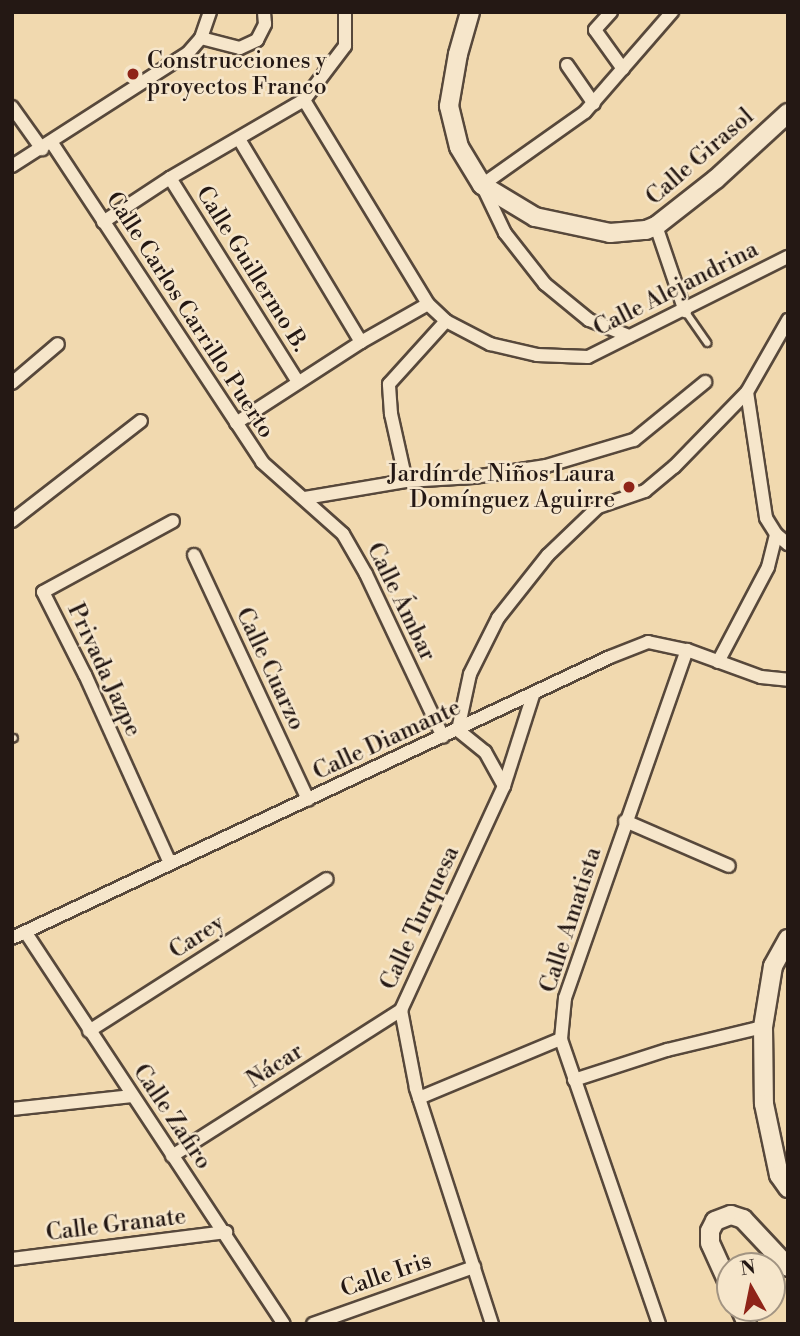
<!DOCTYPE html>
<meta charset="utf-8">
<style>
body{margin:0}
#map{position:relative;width:800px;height:1336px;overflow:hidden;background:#f1d9af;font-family:"Libre Bodoni",serif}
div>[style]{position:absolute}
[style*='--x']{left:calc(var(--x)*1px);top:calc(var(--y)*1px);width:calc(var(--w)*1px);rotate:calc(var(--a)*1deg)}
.roads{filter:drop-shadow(2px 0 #57483b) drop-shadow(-2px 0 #57483b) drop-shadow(0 2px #57483b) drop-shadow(0 -2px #57483b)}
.lane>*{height:6px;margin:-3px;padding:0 3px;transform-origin:3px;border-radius:3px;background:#f6e6cb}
.street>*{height:12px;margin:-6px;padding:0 6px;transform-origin:6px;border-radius:6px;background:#f6e6cb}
.secondary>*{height:18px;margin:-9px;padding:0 9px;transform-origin:9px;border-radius:9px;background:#f6e6cb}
.dots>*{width:19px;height:19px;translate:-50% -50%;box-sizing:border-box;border:4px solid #f6e6cb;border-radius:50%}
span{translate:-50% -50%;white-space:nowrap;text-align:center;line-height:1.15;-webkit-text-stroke:5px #f6e6cb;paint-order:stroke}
.poi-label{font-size:23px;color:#241814}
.left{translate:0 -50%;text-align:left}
.right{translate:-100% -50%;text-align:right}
.street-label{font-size:23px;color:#241814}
.frame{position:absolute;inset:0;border:14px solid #241814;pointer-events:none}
.north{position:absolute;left:716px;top:1252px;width:70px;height:70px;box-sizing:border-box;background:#f6e6cb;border:2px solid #a29482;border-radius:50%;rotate:351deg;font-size:19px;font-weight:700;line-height:28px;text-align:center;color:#241814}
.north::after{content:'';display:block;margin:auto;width:24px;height:32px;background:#8f2418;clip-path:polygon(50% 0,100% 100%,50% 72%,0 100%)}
</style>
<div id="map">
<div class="roads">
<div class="lane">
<i style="--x:685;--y:311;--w:39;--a:55"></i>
<i style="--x:12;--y:739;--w:2;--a:-27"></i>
</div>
<div class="street">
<i style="--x:611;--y:12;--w:24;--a:132"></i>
<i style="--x:595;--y:30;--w:48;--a:54.3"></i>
<i style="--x:201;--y:38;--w:40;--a:14.4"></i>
<i style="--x:240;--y:48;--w:19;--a:-25"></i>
<i style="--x:257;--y:40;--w:18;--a:-63"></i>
<i style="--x:265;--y:24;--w:12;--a:-95"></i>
<i style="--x:567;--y:65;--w:47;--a:55.3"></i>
<i style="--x:304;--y:100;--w:239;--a:58.7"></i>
<i style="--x:428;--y:304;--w:25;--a:43"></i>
<i style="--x:446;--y:321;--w:50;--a:27.6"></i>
<i style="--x:490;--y:344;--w:48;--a:13.2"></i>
<i style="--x:537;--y:355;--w:51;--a:2.2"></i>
<i style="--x:588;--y:357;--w:224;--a:-26.6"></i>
<i style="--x:12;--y:107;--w:52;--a:54.5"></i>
<i style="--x:239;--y:139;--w:237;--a:59"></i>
<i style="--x:52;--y:143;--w:382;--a:56.6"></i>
<i style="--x:262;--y:462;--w:108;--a:41.6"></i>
<i style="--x:343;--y:534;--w:46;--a:60.1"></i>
<i style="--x:366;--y:574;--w:180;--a:64.7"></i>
<i style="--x:12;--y:166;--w:209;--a:-32.7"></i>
<i style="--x:188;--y:53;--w:20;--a:-49"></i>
<i style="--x:201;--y:38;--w:28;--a:-71"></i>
<i style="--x:170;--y:178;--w:241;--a:57.9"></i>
<i style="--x:103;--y:222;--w:80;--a:-33.3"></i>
<i style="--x:170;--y:178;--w:155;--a:-30.2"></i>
<i style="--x:304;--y:100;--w:68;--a:-52.8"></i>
<i style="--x:345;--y:46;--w:34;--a:-90"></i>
<i style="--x:656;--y:226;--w:90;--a:71.2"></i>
<i style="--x:629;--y:336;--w:43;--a:-158.2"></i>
<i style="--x:589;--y:320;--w:57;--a:-140.7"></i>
<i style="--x:545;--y:284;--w:65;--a:-128.1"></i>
<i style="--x:505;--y:233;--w:53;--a:-115.6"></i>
<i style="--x:482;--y:185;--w:126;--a:-35.3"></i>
<i style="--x:585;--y:112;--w:133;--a:-49"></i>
<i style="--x:12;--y:383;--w:60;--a:-40.3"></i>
<i style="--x:747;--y:392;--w:127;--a:81.4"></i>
<i style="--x:766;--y:518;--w:19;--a:58"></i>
<i style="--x:776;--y:534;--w:16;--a:40"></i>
<i style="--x:236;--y:423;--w:149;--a:-32.9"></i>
<i style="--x:361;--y:342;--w:77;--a:-29.6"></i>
<i style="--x:406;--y:481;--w:69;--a:-102.6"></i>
<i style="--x:391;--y:414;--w:30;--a:-94"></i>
<i style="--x:389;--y:384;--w:85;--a:-47.9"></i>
<i style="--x:305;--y:498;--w:102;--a:-9.6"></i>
<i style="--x:406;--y:481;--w:68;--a:-3.4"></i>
<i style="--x:474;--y:477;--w:73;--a:-8.7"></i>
<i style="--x:546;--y:466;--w:92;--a:-16.5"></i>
<i style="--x:634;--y:440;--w:92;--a:-39.2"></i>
<i style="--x:12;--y:521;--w:163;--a:-37.8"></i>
<i style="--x:194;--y:555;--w:270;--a:65"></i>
<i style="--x:718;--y:662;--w:107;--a:-62.2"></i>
<i style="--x:768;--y:567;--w:34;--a:-76"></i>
<i style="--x:504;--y:786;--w:39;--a:-119"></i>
<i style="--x:485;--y:752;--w:35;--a:-141"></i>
<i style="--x:458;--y:730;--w:57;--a:-77.9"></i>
<i style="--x:470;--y:674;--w:63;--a:-63.4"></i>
<i style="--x:498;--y:618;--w:80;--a:-51.6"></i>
<i style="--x:548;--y:555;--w:69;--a:-43.8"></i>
<i style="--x:598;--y:507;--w:50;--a:-18.8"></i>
<i style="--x:645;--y:491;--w:38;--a:-40"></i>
<i style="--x:674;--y:467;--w:105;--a:-45.8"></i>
<i style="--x:747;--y:392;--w:83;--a:-60.3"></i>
<i style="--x:625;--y:821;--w:113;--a:23.4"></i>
<i style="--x:170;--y:863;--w:206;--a:-114.3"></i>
<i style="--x:85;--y:675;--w:93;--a:-116.8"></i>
<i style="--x:43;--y:592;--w:148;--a:-28.6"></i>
<i style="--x:26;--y:933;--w:468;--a:56.6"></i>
<i style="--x:12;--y:938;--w:661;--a:-25.17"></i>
<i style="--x:610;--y:657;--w:41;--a:-21.5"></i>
<i style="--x:648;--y:642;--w:40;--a:12"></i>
<i style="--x:687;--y:650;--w:79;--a:20"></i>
<i style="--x:761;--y:677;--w:27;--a:6"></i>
<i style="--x:89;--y:1031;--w:282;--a:-32.6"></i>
<i style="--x:574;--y:1080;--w:98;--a:-17.9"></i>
<i style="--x:667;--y:1050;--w:99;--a:-13.5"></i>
<i style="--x:419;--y:1098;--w:154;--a:-22.6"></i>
<i style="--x:12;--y:1109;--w:121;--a:-6.2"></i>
<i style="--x:172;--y:1156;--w:272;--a:-32.5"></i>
<i style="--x:12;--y:1259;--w:216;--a:-7.2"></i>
<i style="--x:313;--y:1324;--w:171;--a:-19.5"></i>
<i style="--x:492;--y:1324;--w:248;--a:-107.9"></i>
<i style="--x:416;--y:1088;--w:79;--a:-100.9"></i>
<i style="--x:401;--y:1010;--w:247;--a:-65.3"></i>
<i style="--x:504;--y:786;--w:96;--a:-72.3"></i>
<i style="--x:659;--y:1324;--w:301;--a:-109"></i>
<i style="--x:561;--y:1039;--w:41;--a:-84.4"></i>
<i style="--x:565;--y:998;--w:369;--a:-70.7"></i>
</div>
<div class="secondary">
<i style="--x:470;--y:12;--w:44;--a:105.9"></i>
<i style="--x:458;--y:54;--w:53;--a:99.8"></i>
<i style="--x:449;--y:106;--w:42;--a:76.3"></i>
<i style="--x:459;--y:147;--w:44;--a:58.8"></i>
<i style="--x:482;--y:185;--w:62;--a:31.1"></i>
<i style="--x:535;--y:217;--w:77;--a:12"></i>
<i style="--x:610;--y:233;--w:36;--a:-5"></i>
<i style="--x:646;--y:230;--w:11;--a:-22"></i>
<i style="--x:656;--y:226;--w:76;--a:-38.1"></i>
<i style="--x:716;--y:179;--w:98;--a:-42.5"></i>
<i style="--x:788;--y:939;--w:31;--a:119"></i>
<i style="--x:773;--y:966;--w:62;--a:99.3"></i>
<i style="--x:763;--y:1027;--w:77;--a:89.3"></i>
<i style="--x:764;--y:1104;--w:73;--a:78.1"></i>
<i style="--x:779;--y:1175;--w:16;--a:55"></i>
<i style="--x:730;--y:1287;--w:48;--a:-114.4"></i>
<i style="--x:710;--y:1243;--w:12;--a:-90"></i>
<i style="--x:710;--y:1231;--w:11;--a:-63"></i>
<i style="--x:715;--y:1221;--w:17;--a:-21"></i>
<i style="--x:731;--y:1215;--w:13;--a:18"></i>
<i style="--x:743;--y:1219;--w:66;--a:46.8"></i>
<i style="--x:740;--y:1308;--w:17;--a:66"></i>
</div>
</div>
<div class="dots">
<i style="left:133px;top:74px;background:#8f2418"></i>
<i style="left:629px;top:487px;background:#8f2418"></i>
</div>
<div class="poi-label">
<span class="left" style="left:147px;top:74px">Construcciones y<br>proyectos Franco</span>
<span class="right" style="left:615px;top:487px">Jardín de Niños Laura<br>Domínguez Aguirre</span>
</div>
<div class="street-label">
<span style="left:700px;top:157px;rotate:-41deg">Calle Girasol</span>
<span style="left:252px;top:269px;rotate:58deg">Calle Guillermo B.</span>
<span style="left:676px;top:289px;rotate:-27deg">Calle Alejandrina</span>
<span style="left:190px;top:315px;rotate:57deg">Calle Carlos Carrillo Puerto</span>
<span style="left:401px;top:602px;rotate:64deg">Calle Ámbar</span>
<span style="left:270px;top:669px;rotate:65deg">Calle Cuarzo</span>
<span style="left:104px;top:670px;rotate:65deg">Privada Jazpe</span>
<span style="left:387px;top:740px;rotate:-25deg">Calle Diamante</span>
<span style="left:420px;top:918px;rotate:-65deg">Calle Turquesa</span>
<span style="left:571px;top:920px;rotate:-72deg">Calle Amatista</span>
<span style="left:197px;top:937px;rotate:-33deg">Carey</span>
<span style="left:275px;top:1066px;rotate:-33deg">Nácar</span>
<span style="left:172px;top:1117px;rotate:56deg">Calle Zafiro</span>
<span style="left:116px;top:1225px;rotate:-7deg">Calle Granate</span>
<span style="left:386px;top:1275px;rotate:-19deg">Calle Iris</span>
</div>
<div class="frame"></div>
<div class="north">N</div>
</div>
